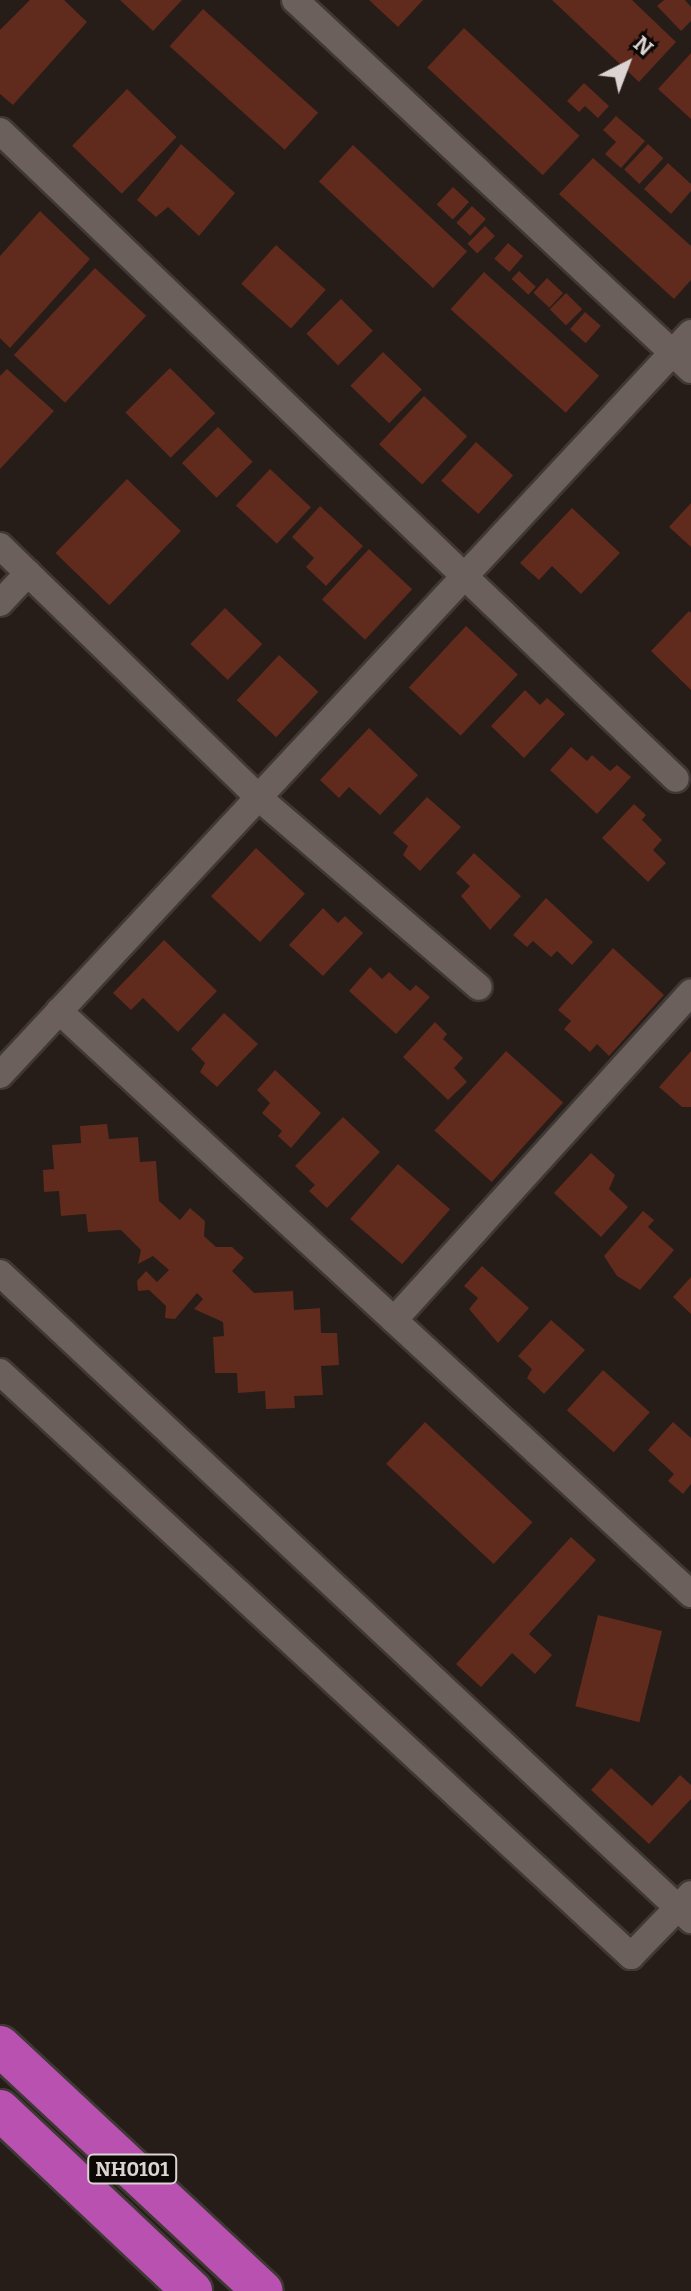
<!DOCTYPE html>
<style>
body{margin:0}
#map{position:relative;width:691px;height:2291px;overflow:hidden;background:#261c18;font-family:Bitter,serif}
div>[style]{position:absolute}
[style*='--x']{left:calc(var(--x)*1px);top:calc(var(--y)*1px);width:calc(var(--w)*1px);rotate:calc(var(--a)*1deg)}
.building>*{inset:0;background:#602a1d;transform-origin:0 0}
.roads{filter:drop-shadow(2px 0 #3f3835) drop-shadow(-2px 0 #3f3835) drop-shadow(0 2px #3f3835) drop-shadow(0 -2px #3f3835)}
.minor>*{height:26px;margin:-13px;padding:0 13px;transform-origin:13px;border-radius:13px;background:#6c605c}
.highway>*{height:40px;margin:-20px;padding:0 20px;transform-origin:20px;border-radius:20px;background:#b951b0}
span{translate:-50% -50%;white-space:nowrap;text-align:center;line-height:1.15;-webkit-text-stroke:6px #0c0806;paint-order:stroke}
.shield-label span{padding:2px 6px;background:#0c0806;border:2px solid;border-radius:6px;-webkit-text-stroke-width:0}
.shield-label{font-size:20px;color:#dbd4d2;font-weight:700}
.north{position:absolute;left:587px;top:24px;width:80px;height:80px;-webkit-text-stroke:6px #0c0806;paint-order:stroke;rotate:42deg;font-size:22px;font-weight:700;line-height:32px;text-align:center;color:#dbd4d2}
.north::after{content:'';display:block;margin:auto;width:28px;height:36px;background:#dbd4d2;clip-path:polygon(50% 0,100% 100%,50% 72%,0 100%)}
</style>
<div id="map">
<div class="building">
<i style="clip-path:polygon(30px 0,64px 0,87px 22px,13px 105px,0 94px,0 30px)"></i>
<i style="clip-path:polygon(120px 0,182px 0,153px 31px)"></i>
<i style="clip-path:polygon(369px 0,423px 0,398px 27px)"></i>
<i style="clip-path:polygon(552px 0,632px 0,676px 42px,639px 82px)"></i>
<i style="clip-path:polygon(664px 0,685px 0,691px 7px,691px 21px,681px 31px,657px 6px)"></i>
<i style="left:203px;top:9px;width:155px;height:50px;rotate:42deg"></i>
<i style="left:464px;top:28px;width:158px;height:54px;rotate:43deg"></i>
<i style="clip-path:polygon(691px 53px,691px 119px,658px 89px)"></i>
<i style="clip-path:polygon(584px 83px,609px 106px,598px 118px,585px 106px,579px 112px,567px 101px)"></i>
<i style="left:127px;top:89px;width:69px;height:79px;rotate:44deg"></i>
<i style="clip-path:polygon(616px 116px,645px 141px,621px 168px,605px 154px,616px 142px,603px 130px)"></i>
<i style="clip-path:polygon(181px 144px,235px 193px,199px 236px,168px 207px,156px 217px,137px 200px)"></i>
<i style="left:648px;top:144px;width:21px;height:35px;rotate:43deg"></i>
<i style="left:353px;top:145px;width:156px;height:50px;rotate:43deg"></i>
<i style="clip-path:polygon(593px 158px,691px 246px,691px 280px,674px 299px,559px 194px)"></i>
<i style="clip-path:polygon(668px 163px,691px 184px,691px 191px,671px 214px,644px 189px)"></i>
<i style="left:453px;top:187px;width:22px;height:24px;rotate:43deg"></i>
<i style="left:472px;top:206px;width:19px;height:23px;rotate:43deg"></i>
<i style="clip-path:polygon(40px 211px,90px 259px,10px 348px,0 338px,0 256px)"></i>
<i style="left:485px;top:226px;width:14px;height:25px;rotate:45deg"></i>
<i style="left:508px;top:243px;width:20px;height:21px;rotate:41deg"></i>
<i style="left:276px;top:245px;width:67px;height:52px;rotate:42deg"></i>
<i style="left:95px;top:268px;width:70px;height:119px;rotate:43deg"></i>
<i style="left:519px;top:271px;width:23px;height:11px;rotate:43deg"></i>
<i style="left:484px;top:272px;width:155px;height:50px;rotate:42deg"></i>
<i style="left:547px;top:278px;width:22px;height:20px;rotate:43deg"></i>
<i style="left:566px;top:293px;width:23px;height:23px;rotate:45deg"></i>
<i style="left:341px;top:299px;width:45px;height:49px;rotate:45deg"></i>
<i style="left:585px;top:312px;width:21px;height:23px;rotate:41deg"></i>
<i style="left:383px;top:352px;width:54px;height:47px;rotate:44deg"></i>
<i style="left:170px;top:368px;width:64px;height:63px;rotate:45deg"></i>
<i style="clip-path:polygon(7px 369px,54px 411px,0 469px,0 376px)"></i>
<i style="left:424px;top:396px;width:59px;height:66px;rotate:43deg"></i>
<i style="left:218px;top:427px;width:49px;height:51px;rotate:45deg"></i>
<i style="left:476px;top:442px;width:50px;height:52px;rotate:42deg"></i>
<i style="left:270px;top:469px;width:56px;height:50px;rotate:43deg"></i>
<i style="left:127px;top:479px;width:75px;height:103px;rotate:44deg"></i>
<i style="clip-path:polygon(691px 503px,691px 547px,669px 527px)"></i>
<i style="clip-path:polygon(320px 506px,363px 546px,326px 586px,306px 567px,314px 558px,292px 537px)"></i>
<i style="clip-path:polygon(572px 508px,620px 553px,581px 594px,552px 566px,539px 580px,520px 563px)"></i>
<i style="left:369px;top:549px;width:59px;height:69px;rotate:43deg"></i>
<i style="left:225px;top:608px;width:52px;height:50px;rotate:44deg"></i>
<i style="clip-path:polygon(689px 611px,691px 613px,691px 690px,651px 651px)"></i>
<i style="left:466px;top:626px;width:71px;height:84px;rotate:43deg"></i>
<i style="left:279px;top:655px;width:54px;height:62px;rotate:43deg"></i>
<i style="clip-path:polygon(525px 690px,540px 705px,547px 698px,565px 714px,524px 758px,491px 726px)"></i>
<i style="clip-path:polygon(369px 728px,418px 775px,380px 815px,349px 787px,339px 798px,320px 780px)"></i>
<i style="clip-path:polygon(571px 747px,587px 761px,592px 755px,610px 771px,617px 765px,631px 777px,597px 814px,550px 770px)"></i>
<i style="clip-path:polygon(427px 797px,461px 827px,420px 871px,403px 855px,408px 846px,393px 833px)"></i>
<i style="clip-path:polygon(634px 804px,646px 815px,642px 820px,662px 840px,653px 850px,666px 863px,648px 882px,602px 838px)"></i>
<i style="left:256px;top:848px;width:67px;height:66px;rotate:43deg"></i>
<i style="clip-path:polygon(474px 853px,521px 896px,490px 930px,461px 896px,470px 886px,456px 873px)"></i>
<i style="clip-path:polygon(546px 898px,593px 942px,572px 965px,557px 951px,551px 957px,533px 941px,527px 947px,513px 935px)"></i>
<i style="clip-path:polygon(323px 908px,338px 923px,345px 916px,363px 933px,323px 976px,289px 945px)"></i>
<i style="clip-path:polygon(164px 940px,217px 991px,178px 1032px,143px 998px,131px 1010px,113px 993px)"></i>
<i style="clip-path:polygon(613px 948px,664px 995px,609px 1056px,597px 1044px,590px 1052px,564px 1029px,571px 1021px,558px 1010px)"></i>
<i style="clip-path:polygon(370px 967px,382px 979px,389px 972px,410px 991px,416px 985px,430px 997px,396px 1034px,349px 991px)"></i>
<i style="clip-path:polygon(224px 1013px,258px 1044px,217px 1087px,200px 1072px,205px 1063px,191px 1049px)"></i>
<i style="clip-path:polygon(435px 1022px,447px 1034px,443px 1039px,463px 1058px,454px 1068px,467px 1082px,448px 1100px,403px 1057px)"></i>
<i style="left:506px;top:1051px;width:77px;height:107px;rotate:42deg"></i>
<i style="clip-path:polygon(691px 1051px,691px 1107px,682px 1107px,659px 1087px)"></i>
<i style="clip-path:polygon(275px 1070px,321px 1113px,291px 1148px,278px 1136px,282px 1131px,262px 1113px,270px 1103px,257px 1090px)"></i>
<i style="clip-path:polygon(343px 1117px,380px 1152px,327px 1208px,309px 1191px,315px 1185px,295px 1166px)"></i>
<i style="clip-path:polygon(107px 1124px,109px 1139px,138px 1137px,140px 1162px,156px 1161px,159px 1201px,180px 1220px,190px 1208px,205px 1221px,204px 1236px,216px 1247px,232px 1247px,244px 1258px,232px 1271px,254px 1293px,293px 1291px,294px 1310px,320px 1308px,321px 1333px,337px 1333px,339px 1365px,321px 1366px,323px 1395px,294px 1396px,295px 1408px,266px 1409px,265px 1391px,238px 1393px,237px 1373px,215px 1373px,213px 1337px,224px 1336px,223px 1322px,194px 1309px,203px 1299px,197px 1293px,175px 1319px,165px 1318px,166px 1306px,149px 1290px,138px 1291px,137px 1281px,146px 1271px,157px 1282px,169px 1270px,153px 1256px,138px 1264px,141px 1250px,121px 1230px,88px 1232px,86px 1214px,61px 1216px,59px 1191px,44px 1192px,43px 1170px,54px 1169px,52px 1145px,81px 1143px,80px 1126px)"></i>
<i style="clip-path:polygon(591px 1153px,615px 1175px,609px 1189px,628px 1207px,601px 1237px,554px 1193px)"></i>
<i style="left:398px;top:1164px;width:69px;height:73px;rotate:41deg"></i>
<i style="clip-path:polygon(643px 1211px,654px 1220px,648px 1227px,674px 1250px,640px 1290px,617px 1276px,604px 1256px)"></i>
<i style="clip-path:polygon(482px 1266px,529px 1308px,498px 1343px,469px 1309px,478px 1298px,464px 1286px)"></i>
<i style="clip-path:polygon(691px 1277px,691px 1314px,673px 1297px)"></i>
<i style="clip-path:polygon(551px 1320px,585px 1350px,544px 1394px,527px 1378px,532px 1369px,518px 1356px)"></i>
<i style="left:603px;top:1370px;width:63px;height:54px;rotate:42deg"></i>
<i style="left:425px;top:1422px;width:147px;height:57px;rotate:43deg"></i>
<i style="clip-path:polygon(673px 1422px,691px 1438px,691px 1484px,683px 1494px,668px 1481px,674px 1474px,648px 1450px)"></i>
<i style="clip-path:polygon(571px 1537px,596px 1560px,529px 1634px,552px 1655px,535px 1674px,512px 1653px,481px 1687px,456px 1664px)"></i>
<i style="left:598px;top:1615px;width:66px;height:94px;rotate:14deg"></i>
<i style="clip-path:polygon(611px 1768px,652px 1806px,680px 1775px,691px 1785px,691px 1799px,649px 1844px,591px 1790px)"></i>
</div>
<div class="roads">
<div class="minor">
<i style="--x:295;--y:0;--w:542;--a:43.06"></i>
<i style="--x:0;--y:131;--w:936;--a:43.79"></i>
<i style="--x:0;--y:546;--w:360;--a:44.2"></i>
<i style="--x:258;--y:797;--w:291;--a:40.7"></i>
<i style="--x:0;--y:603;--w:41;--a:-47"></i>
<i style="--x:59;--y:1011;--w:860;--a:42.69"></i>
<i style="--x:0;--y:1075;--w:1014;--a:-47.04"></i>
<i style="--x:0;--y:1273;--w:947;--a:43.12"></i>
<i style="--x:394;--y:1320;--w:442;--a:-47.8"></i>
<i style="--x:0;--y:1372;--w:860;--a:42.78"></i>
<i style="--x:631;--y:1956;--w:86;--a:-45.9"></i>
</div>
<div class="highway">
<i style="--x:0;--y:2046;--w:359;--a:43"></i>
<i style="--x:0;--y:2110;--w:264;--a:43.3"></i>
</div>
</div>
<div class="shield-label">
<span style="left:132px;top:2169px">NH0101</span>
</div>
<div class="north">N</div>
</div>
